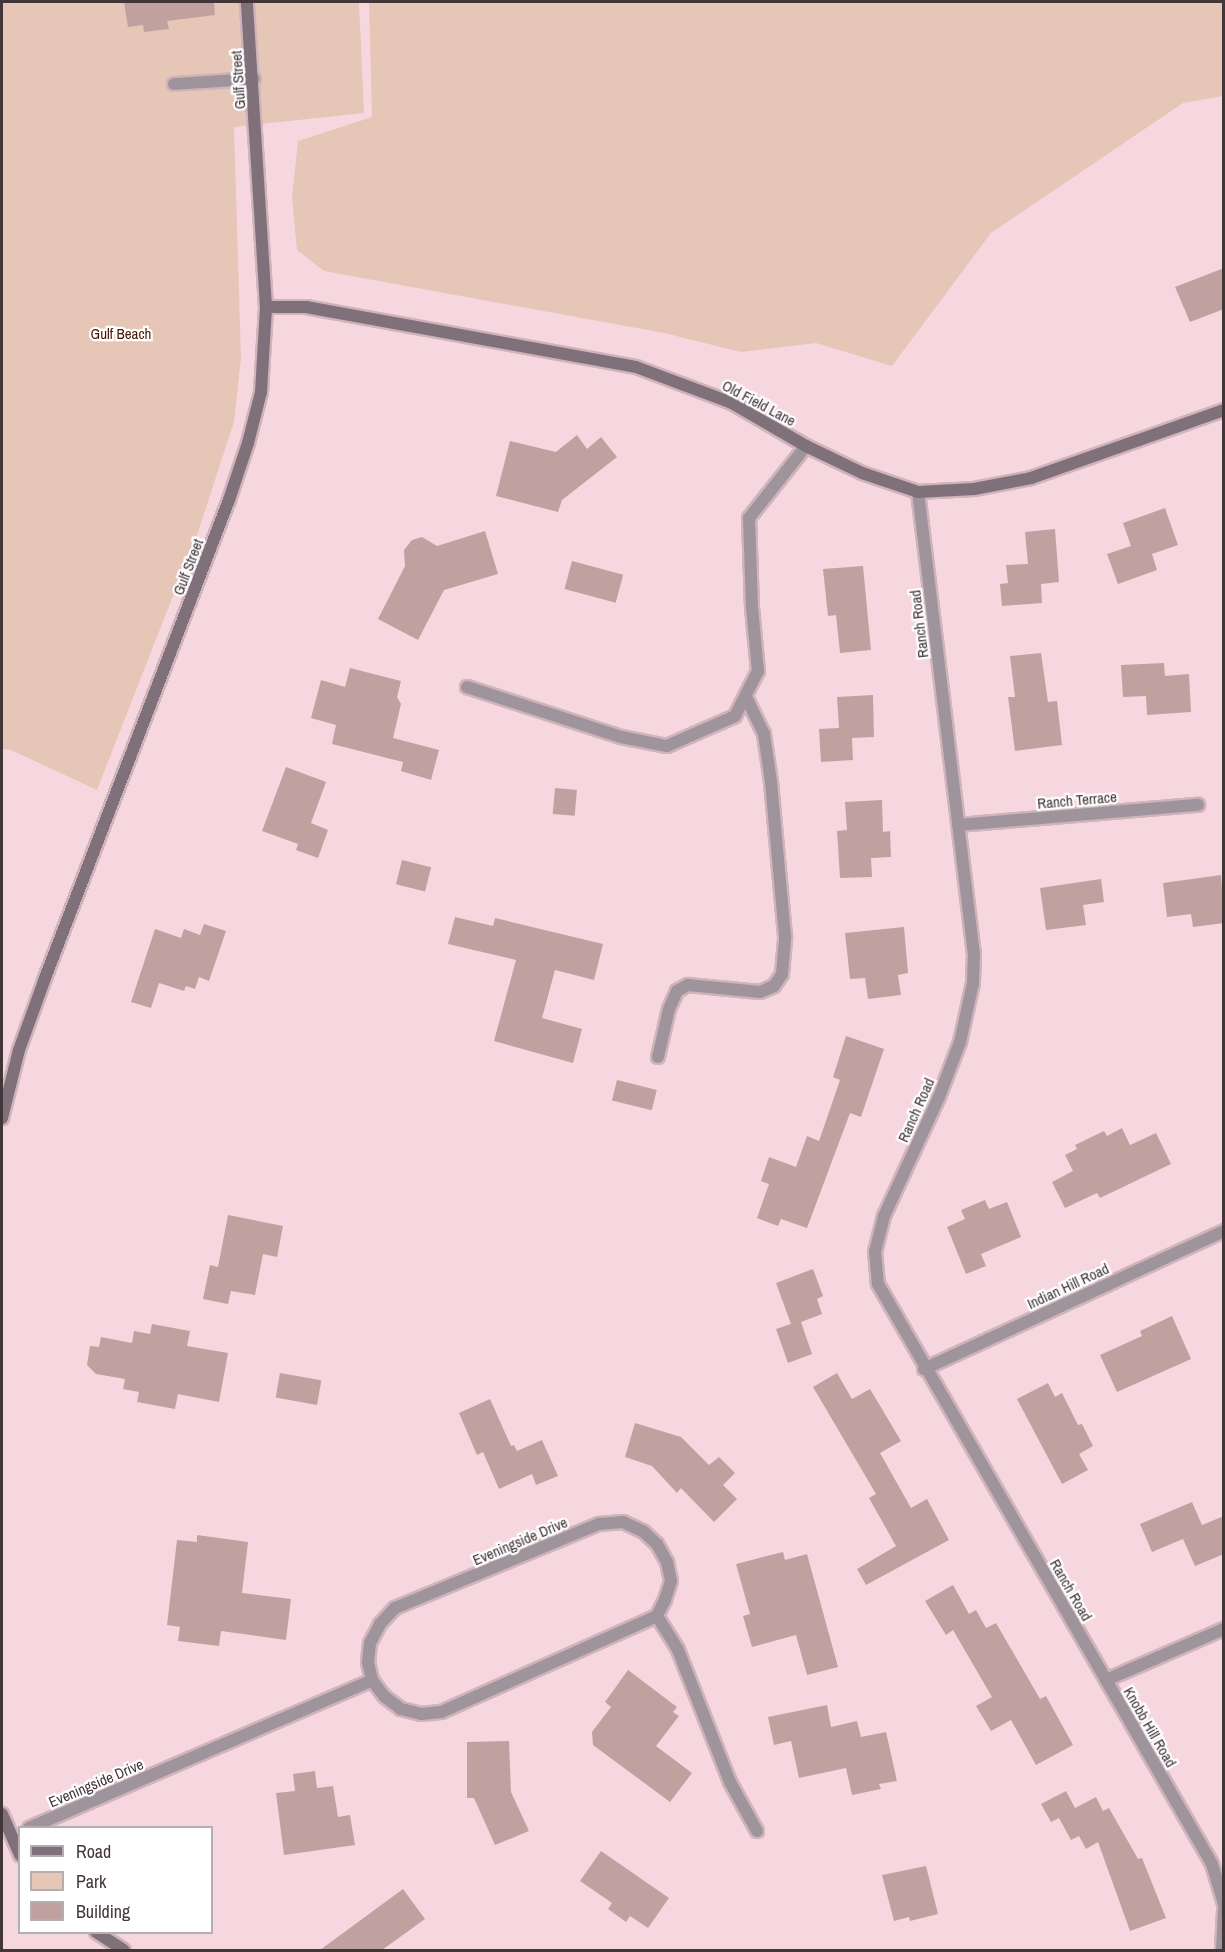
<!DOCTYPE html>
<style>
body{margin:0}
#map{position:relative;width:1225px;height:1952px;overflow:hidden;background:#f7d7df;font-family:"Archivo Narrow",sans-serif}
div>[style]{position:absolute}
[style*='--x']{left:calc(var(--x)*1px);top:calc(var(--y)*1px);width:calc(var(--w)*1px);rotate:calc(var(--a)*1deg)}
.green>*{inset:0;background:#e6c6b7}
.building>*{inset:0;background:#c0a19f;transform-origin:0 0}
.roads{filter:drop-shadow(2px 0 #cfb4ba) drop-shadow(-2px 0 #cfb4ba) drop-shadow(0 2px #cfb4ba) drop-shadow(0 -2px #cfb4ba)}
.lane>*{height:12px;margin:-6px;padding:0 6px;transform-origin:6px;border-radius:6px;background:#9f949b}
.street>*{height:12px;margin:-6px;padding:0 6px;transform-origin:6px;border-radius:6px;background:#9f949b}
.secondary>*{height:12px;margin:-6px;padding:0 6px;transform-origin:6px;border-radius:6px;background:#7f707a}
span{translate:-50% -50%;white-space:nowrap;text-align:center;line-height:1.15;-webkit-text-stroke:4.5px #fff;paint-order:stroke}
.street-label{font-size:15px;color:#423639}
.park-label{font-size:15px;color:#451b05}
.frame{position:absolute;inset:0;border:3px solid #423639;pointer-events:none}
.legend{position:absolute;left:18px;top:1826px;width:195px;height:108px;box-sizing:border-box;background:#fff;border:2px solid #b3afb0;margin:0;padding:8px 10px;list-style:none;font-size:18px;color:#423639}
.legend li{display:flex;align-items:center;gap:12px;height:30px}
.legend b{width:30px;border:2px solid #b3afb0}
</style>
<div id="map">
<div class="green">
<i style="clip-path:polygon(2px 2px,359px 2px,364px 113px,234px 127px,241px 358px,234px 422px,198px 532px,97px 790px,11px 750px,2px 749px)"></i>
<i style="clip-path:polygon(369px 2px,1223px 2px,1223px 96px,1183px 103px,991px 233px,892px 366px,816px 343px,741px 352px,664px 333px,324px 271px,297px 250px,292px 198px,298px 141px,372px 117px)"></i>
</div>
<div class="building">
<i style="clip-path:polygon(124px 2px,214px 2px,215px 15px,167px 21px,169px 29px,144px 32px,143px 25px,128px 27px)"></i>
<i style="clip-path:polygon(1224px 268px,1224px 309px,1190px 322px,1175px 287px)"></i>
<i style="clip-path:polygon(577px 435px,587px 449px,601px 437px,617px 457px,562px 500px,558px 512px,496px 496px,510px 441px,556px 452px)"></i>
<i style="clip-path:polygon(1165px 508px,1178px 545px,1152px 554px,1157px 570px,1118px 584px,1107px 554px,1131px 546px,1123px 523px)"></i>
<i style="clip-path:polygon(1055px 529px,1059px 582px,1041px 584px,1042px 603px,1002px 606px,1000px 584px,1008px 583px,1006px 565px,1028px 564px,1025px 532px)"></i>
<i style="clip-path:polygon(485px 531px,498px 574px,444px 590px,418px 640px,378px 619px,405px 566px,404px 550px,412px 540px,422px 537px,437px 546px)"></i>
<i style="left:572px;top:561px;width:53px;height:29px;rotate:15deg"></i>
<i style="clip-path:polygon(863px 566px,871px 650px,840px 653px,836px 615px,828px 616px,823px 569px)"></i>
<i style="clip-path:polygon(1041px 653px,1048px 702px,1057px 701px,1062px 745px,1015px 751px,1008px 697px,1015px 697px,1010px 656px)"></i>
<i style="clip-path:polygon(1164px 663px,1165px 676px,1189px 674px,1191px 712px,1147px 715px,1146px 696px,1123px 697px,1121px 665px)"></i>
<i style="clip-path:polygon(350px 668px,401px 681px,397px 697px,401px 704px,393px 738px,439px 750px,431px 780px,401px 771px,403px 762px,332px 744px,336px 725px,311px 718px,321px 680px,345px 687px)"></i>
<i style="clip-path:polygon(873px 695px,874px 737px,852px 738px,853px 760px,821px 762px,819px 729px,839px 728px,837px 697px)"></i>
<i style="clip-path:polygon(286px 767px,326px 782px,311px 823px,328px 830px,318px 858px,296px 850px,298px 844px,262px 831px)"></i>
<i style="left:555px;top:788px;width:22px;height:26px;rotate:5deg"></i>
<i style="clip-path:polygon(882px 800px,883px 832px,890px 831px,891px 857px,871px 858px,872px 877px,840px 878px,837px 831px,847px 830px,845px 802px)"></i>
<i style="left:402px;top:860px;width:30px;height:25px;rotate:14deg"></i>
<i style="clip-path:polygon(1221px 875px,1224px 923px,1193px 927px,1191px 914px,1167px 917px,1163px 883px)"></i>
<i style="clip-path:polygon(1101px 879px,1104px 902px,1083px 905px,1086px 925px,1046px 930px,1040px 888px)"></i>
<i style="clip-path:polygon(455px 917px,493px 926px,495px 918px,603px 944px,594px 980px,555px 970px,542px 1018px,582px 1029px,573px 1063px,494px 1041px,516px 960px,448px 944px)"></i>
<i style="clip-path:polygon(204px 924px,226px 931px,209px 981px,199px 977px,195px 989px,186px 986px,184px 991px,159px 983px,151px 1008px,131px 1002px,155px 929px,181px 938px,184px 929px,200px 935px)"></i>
<i style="clip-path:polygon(904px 927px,908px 973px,898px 975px,901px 995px,868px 999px,865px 978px,850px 979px,845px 933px)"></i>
<i style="clip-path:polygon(846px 1036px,884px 1049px,861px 1117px,850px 1113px,807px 1228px,781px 1219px,778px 1226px,757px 1218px,769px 1184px,761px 1181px,769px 1157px,796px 1167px,807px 1136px,819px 1141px,840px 1080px,833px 1077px)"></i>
<i style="left:617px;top:1080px;width:41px;height:21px;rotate:14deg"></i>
<i style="clip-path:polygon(1122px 1128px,1130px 1145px,1156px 1133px,1171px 1164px,1100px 1198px,1097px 1193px,1065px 1208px,1052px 1182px,1073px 1171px,1065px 1155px,1077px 1149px,1075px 1145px,1104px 1131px,1107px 1136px)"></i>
<i style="clip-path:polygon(985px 1200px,989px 1209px,1007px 1202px,1021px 1237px,981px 1254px,986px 1266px,966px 1274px,947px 1227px,965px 1219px,961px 1210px)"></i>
<i style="clip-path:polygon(228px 1215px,283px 1226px,277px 1257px,263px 1254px,255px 1295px,231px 1291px,228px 1304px,203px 1299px,210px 1265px,218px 1267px)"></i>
<i style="clip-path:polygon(813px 1269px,823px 1296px,817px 1299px,822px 1314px,801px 1322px,812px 1354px,788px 1363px,776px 1329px,791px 1324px,776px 1283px)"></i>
<i style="clip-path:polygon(1172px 1316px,1191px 1359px,1117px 1392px,1100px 1355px,1142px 1336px,1140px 1331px)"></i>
<i style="clip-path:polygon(152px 1324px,190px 1331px,187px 1346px,228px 1353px,219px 1402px,178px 1394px,175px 1409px,137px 1402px,139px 1392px,123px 1389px,125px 1379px,96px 1374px,87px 1365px,90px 1346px,99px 1347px,101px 1337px,132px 1343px,134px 1331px,150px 1334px)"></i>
<i style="left:280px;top:1373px;width:42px;height:25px;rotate:10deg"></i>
<i style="clip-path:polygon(837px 1373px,852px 1399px,870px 1389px,901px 1441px,880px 1453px,911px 1508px,927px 1499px,949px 1540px,866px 1585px,857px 1569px,896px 1546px,869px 1498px,876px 1494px,813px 1387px)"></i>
<i style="clip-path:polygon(1048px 1383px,1055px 1397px,1062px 1393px,1078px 1425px,1082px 1424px,1093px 1446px,1079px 1454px,1088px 1470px,1062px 1484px,1017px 1399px)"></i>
<i style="clip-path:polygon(490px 1399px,511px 1446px,514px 1445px,517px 1451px,542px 1440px,558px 1476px,536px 1485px,532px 1474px,499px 1489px,483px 1452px,477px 1455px,459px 1413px)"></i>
<i style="clip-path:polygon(635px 1423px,681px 1437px,709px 1465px,719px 1457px,735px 1473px,723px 1485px,737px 1499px,714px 1522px,681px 1488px,677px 1493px,652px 1466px,625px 1457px)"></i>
<i style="clip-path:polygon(1192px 1502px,1202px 1525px,1224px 1516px,1224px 1554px,1195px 1566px,1183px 1539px,1152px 1552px,1140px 1524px)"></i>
<i style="clip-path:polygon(197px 1535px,248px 1542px,242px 1593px,291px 1599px,286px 1640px,221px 1631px,219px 1646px,178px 1641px,180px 1627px,167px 1625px,177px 1540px,197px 1542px)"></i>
<i style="clip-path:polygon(783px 1552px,785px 1560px,807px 1554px,838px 1667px,807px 1675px,796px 1635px,752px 1647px,743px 1616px,750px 1614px,736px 1564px)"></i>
<i style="clip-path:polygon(953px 1585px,969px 1614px,976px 1610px,986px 1628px,996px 1623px,1040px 1699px,1046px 1696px,1073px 1745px,1036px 1765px,1011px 1720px,991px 1731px,976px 1706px,992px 1697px,953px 1630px,946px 1635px,925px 1601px)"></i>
<i style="clip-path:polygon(628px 1670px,677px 1707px,673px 1712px,679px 1716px,656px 1746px,692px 1773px,670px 1802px,593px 1745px,592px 1732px,611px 1707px,605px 1702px)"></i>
<i style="clip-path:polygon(827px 1705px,831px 1727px,857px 1721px,861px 1737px,886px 1732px,897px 1781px,879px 1784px,881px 1789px,852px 1795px,846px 1768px,799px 1778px,791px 1741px,774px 1745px,768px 1717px)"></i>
<i style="clip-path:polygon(509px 1741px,511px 1792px,529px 1831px,495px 1845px,474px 1798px,467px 1798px,467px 1742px)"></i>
<i style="clip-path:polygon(315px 1771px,317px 1788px,333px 1786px,338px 1817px,350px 1815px,355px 1845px,284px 1855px,276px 1793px,295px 1791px,293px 1774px)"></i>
<i style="clip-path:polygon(1066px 1791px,1075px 1808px,1096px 1797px,1103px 1811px,1109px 1808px,1138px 1859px,1142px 1858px,1166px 1918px,1130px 1931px,1098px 1842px,1086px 1849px,1079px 1836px,1071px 1840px,1059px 1818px,1051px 1822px,1041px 1804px)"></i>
<i style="clip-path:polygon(601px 1851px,669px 1898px,648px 1928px,630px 1916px,626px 1922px,608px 1909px,612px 1903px,580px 1881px)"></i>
<i style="clip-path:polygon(926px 1866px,938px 1914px,910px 1921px,909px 1917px,894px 1921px,882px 1875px)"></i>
<i style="clip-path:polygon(403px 1889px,425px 1919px,382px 1950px,320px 1950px)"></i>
</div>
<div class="roads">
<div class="lane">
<i style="--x:174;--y:84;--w:80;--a:-3.6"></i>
<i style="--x:467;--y:687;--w:162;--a:18"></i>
<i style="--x:621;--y:737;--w:47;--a:11.1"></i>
<i style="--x:667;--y:746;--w:74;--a:-23.8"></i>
<i style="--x:735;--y:716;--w:51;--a:-62.9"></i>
<i style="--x:758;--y:671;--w:63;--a:-95.4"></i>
<i style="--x:752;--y:608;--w:90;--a:-91.9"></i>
<i style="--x:749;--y:518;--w:92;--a:-51.6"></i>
<i style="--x:658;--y:1057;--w:49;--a:-77.1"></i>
<i style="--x:669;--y:1009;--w:20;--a:-66"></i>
<i style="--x:677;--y:991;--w:13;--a:-29"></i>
<i style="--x:688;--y:985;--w:72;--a:5.6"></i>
<i style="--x:760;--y:992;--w:15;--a:-23"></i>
<i style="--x:774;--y:986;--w:14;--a:-56"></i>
<i style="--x:782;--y:974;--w:38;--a:-85"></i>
<i style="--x:785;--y:936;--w:155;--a:-95.2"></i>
<i style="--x:771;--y:782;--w:49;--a:-98.3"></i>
<i style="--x:764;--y:734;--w:41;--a:-115.9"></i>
</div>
<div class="street">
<i style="--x:918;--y:492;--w:464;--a:83.1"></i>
<i style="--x:974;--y:953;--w:30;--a:92"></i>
<i style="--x:973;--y:983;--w:60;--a:102.4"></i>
<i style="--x:960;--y:1042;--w:59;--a:110.9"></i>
<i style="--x:939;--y:1097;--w:131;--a:114.8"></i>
<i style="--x:884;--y:1216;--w:36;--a:104"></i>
<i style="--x:875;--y:1251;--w:33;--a:85"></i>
<i style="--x:878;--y:1284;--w:669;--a:60.06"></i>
<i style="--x:1212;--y:1864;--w:42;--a:73.3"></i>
<i style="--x:958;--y:825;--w:241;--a:-4.8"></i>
<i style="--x:924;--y:1369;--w:330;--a:-24.7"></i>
<i style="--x:623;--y:1522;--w:23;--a:25"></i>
<i style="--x:644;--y:1532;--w:18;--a:43"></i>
<i style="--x:657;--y:1544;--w:21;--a:61"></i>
<i style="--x:667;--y:1562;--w:19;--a:78"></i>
<i style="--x:671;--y:1581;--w:20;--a:108"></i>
<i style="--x:665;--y:1600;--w:18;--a:117"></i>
<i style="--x:657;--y:1616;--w:236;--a:156"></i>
<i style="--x:441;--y:1712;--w:20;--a:174"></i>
<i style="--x:421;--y:1714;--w:21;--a:-166"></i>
<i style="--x:401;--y:1709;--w:21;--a:-143"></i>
<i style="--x:384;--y:1696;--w:20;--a:-127"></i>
<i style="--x:372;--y:1680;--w:18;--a:-103"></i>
<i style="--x:368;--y:1662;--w:19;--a:-84"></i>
<i style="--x:370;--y:1643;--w:21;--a:-62"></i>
<i style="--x:380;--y:1624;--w:22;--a:-47"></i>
<i style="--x:395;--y:1608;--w:221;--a:-22.4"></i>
<i style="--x:599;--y:1524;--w:24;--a:-5"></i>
<i style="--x:657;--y:1616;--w:40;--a:58"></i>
<i style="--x:678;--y:1650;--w:142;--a:68.5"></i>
<i style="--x:730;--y:1782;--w:56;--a:61.1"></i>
<i style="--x:1106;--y:1680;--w:129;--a:-23.4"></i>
<i style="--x:29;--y:1828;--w:374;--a:-23.3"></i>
<i style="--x:1222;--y:1950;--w:40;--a:-87.1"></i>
</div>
<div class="secondary">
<i style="--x:266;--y:307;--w:40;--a:0"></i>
<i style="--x:306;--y:307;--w:335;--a:10.3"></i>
<i style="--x:636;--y:367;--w:103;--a:20.6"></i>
<i style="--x:732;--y:403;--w:86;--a:30.2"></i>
<i style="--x:806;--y:446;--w:62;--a:25.7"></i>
<i style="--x:862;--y:473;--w:59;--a:18.7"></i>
<i style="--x:918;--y:492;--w:56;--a:-3.1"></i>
<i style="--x:974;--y:489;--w:58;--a:-10.9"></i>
<i style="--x:1031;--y:478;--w:205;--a:-19.4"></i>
<i style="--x:2;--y:1118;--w:70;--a:-76"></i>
<i style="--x:19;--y:1050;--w:77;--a:-70.1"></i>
<i style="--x:45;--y:978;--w:512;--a:-68.95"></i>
<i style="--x:229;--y:500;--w:60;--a:-71.6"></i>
<i style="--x:248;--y:443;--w:53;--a:-75.7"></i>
<i style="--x:261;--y:392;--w:85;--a:-86.6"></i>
<i style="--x:266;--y:307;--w:306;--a:-93.6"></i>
<i style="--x:2;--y:1814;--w:45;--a:66.3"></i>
<i style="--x:96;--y:1932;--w:33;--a:33"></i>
</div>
</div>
<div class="street-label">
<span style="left:238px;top:80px;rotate:-94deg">Gulf Street</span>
<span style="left:759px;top:403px;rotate:28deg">Old Field Lane</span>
<span style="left:188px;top:567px;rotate:-69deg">Gulf Street</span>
<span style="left:919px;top:624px;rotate:-97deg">Ranch Road</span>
<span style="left:1077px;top:800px;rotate:-5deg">Ranch Terrace</span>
<span style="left:916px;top:1110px;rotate:-66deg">Ranch Road</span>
<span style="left:1068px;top:1286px;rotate:-25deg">Indian Hill Road</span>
<span style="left:520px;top:1541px;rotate:-23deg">Eveningside Drive</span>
<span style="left:1071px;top:1590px;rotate:60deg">Ranch Road</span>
<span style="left:1150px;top:1727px;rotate:60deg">Knobb Hill Road</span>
<span style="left:96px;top:1783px;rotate:-23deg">Eveningside Drive</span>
</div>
<div class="park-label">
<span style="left:121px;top:334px">Gulf Beach</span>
</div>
<div class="frame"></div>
<ul class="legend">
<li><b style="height:8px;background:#7f707a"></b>Road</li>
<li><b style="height:16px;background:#e6c6b7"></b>Park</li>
<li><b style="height:16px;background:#c0a19f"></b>Building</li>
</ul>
</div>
